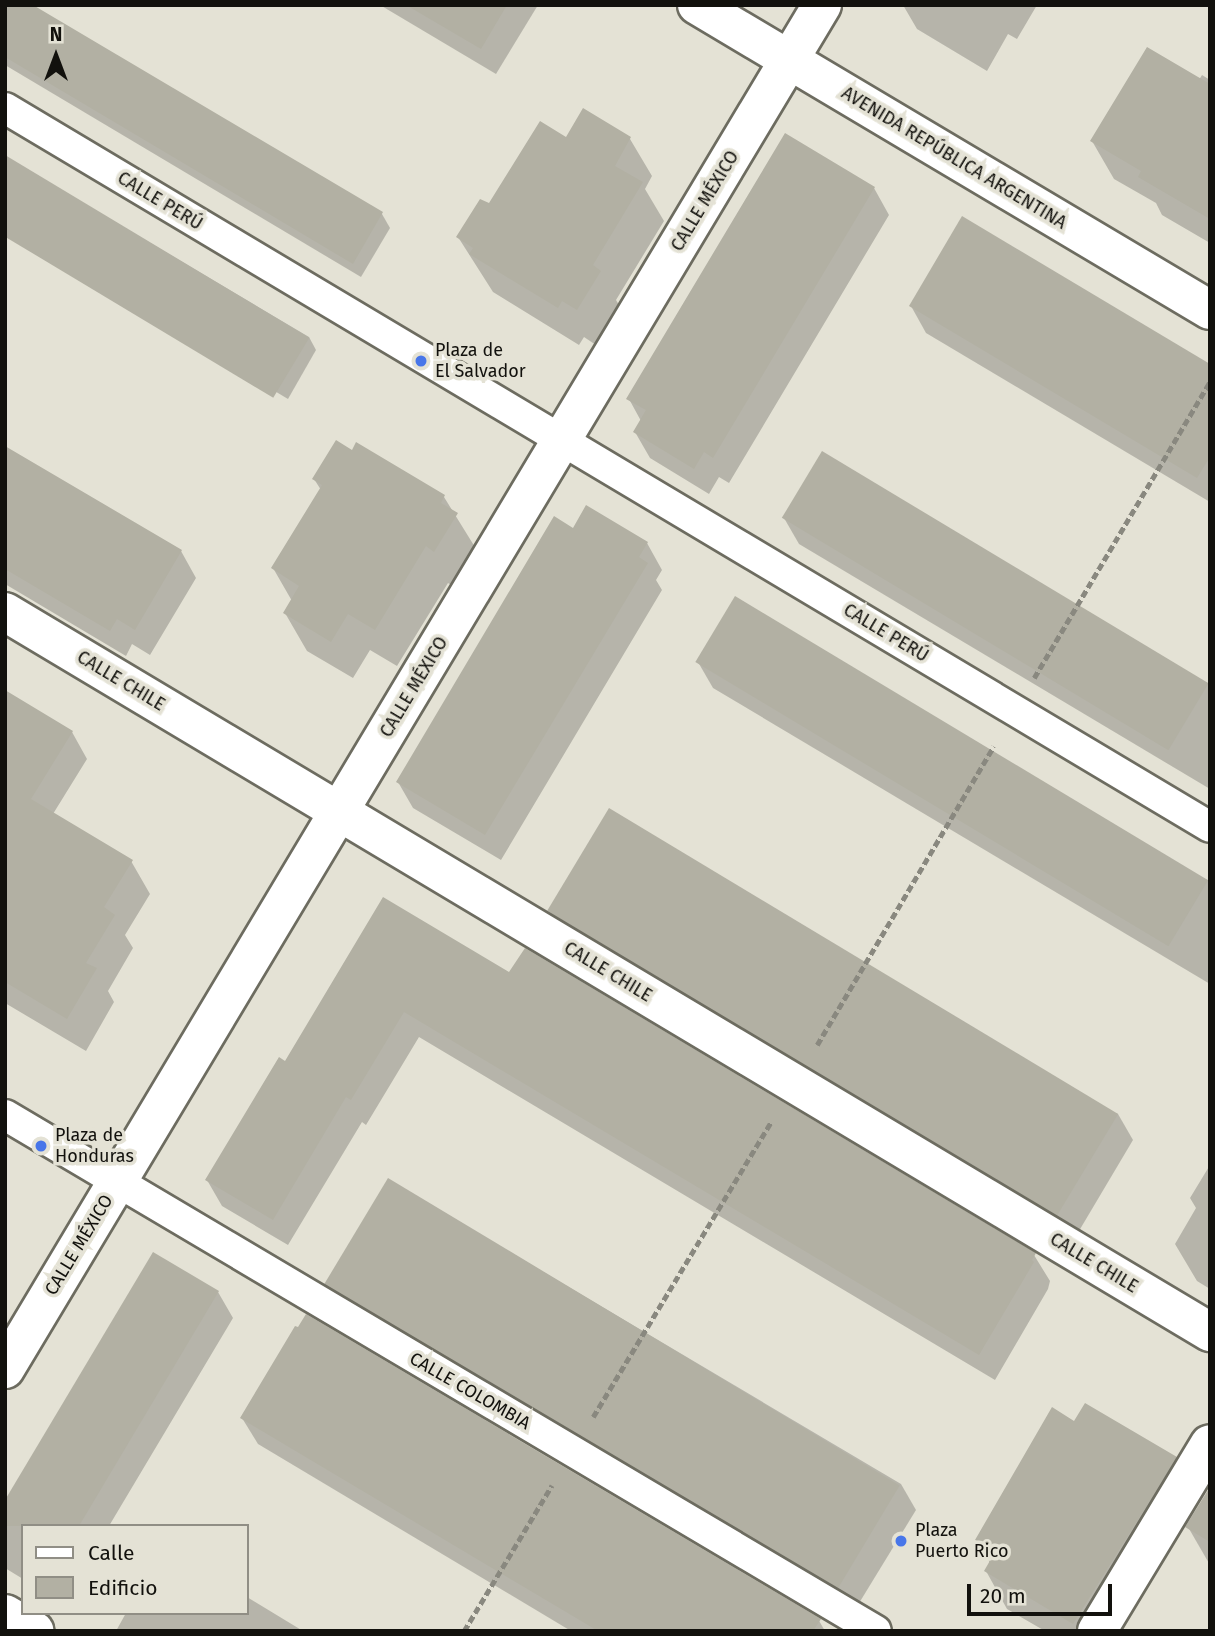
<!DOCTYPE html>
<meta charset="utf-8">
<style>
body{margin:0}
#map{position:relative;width:1215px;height:1636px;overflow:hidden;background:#e4e2d5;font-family:"Fira Sans",sans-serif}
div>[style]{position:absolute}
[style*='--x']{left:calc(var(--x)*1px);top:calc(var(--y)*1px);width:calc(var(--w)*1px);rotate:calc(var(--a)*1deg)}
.shadow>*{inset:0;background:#0003}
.building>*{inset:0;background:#b2b0a3;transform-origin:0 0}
.path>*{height:4.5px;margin-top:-2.25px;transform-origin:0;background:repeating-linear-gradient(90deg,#89887f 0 7px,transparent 0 10.5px)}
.roads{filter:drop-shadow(2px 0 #6d6c60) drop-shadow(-2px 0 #6d6c60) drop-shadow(0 2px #6d6c60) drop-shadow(0 -2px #6d6c60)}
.pedestrian>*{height:30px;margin:-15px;padding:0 15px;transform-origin:15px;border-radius:15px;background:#fff}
.minor>*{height:38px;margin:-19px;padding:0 19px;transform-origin:19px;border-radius:19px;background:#fff}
.dots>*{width:19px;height:19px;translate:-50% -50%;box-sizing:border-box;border:4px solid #e4e2d5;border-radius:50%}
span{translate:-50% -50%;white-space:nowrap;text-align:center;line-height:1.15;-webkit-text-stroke:7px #e4e2d5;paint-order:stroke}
.street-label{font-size:18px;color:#12110d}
.poi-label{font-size:18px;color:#12110d}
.left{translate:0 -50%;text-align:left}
.frame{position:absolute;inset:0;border:7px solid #12110d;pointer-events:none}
.legend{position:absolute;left:21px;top:1524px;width:228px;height:91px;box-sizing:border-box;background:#e4e2d5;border:2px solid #908e85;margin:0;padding:9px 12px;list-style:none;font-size:21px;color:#12110d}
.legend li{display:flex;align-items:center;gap:14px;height:35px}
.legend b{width:35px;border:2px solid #908e85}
.north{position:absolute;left:21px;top:21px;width:70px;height:70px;-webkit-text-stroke:5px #e4e2d5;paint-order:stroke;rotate:0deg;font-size:19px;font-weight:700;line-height:28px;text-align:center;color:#12110d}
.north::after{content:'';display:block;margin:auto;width:24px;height:32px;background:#12110d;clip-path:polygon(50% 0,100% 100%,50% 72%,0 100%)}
.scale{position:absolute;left:967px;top:1584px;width:145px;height:32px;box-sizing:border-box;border:4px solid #12110d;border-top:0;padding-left:9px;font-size:21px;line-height:24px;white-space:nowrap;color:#12110d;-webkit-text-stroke:5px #e4e2d5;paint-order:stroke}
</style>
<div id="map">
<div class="shadow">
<i style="clip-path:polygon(5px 5px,382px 214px,390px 228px,361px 277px,5px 65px)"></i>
<i style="clip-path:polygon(380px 5px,538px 5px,496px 74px)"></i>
<i style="clip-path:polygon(903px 5px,1037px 5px,1017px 39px,1008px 34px,987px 71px,917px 29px)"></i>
<i style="clip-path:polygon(1202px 75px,1210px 80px,1210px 243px,1162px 215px,1156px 203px,1114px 179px,1092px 141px,1199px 80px)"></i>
<i style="clip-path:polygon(584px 111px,630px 139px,652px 176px,645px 189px,664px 221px,616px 300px,622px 310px,599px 347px,584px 337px,579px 345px,493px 292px,458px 237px,489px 206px,567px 139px)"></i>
<i style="clip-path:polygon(5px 157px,309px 337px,316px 350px,288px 399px,5px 231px)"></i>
<i style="clip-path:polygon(874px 188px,889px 215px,729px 483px,719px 477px,709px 494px,650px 458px,635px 432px,641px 421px,629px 399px)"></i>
<i style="clip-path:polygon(911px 306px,1210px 366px,1210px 502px,926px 333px)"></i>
<i style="clip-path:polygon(5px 447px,181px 551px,196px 578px,150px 655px,132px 644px,126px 656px,5px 584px)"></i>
<i style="clip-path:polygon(352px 452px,444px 497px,478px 552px,456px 588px,448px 583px,397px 666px,370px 650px,353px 678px,307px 651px,285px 613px,292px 601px,273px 568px,321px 490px,314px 479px)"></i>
<i style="clip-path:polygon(784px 518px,1210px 684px,1210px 789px,799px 544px)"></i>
<i style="clip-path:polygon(574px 530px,647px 543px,662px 570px,656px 580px,662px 590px,501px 860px,413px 808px,398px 782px)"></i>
<i style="clip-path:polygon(698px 662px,1210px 881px,1210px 984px,713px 688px)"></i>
<i style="clip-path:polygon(72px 732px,87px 759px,53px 814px,131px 861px,150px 894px,125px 935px,133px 948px,108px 991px,114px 1002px,86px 1051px,5px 1003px,5px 802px)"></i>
<i style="clip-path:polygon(384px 899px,510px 975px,1034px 1255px,1050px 1281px,1048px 1289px,995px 1380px,419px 1037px,366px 1125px,362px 1122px,288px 1245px,222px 1206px,207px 1180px,286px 1063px)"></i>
<i style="clip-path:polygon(550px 911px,1118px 1114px,1133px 1140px,1073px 1241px,565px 937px)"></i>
<i style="clip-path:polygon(1210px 1165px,1210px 1289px,1197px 1281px,1175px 1244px,1196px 1208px,1190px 1198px)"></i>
<i style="clip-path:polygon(388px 1180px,901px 1484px,916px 1510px,853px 1613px,341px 1310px,326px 1284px)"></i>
<i style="clip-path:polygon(218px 1292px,233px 1318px,109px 1526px,23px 1526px,23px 1579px,5px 1568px,5px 1504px)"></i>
<i style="clip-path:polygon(242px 1418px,818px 1619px,825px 1631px,571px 1631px,258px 1444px)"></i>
<i style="clip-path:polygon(1075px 1423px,1176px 1458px,1197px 1496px,1113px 1631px,1045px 1631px,1007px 1609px,986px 1571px,990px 1563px,977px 1540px)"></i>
<i style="clip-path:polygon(1210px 1490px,1210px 1565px,1188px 1527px)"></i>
<i style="clip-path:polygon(247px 1597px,303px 1631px,116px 1631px,126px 1613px,247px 1613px)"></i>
</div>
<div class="building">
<i style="clip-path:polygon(5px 5px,33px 5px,383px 212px,353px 264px,5px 57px)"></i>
<i style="clip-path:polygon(406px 5px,507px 5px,481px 49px)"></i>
<i style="clip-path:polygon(1147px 47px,1210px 84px,1210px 219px,1138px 177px,1141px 171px,1090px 141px)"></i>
<i style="clip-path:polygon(583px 108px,631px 137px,615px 166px,643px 182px,593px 265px,601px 271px,577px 310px,562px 301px,558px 308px,469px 254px,473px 248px,456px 237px,480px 199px,489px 203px,540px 121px,566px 137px)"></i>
<i style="clip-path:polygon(785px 133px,875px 187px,713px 458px,704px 452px,694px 469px,633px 432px,646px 410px,626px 399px)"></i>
<i style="left:5px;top:155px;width:355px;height:70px;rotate:31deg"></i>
<i style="clip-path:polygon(962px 216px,1210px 364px,1210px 457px,1197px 478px,909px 306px)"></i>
<i style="clip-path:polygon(336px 440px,352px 450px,356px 442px,445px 495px,441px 503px,458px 513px,434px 552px,426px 546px,375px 630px,348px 614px,331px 642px,283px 613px,299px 586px,271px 568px,322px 485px,312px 479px)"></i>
<i style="clip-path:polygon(5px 446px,182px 550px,135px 630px,117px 619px,110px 631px,5px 569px)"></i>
<i style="left:822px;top:451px;width:451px;height:78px;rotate:31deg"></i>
<i style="clip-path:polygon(586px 505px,648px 542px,639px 557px,648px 563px,485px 835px,396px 782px,554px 516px,573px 528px)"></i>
<i style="left:735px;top:596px;width:552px;height:77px;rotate:31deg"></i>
<i style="clip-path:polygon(5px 690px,73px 731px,31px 799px,133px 860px,104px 907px,115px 915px,86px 963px,97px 968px,67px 1019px,5px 982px)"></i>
<i style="left:609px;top:808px;width:594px;height:120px;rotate:31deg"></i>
<i style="clip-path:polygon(383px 897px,509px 972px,525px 948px,1036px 1253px,1032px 1260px,1034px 1262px,979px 1355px,404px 1012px,351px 1100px,346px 1097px,273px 1220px,205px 1180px,279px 1057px,285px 1061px)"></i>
<i style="left:388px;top:1178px;width:597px;height:124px;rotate:31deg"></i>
<i style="clip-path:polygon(153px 1252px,219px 1291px,79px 1526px,5px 1526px,5px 1500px)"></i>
<i style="clip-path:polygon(306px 1314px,821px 1619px,813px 1631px,598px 1631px,240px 1418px,295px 1326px,298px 1327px)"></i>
<i style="clip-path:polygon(1085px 1403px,1177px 1457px,1073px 1624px,984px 1571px,995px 1552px,975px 1540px,1052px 1407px,1074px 1421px)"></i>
<i style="clip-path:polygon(1210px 1487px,1210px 1542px,1185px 1527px)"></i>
</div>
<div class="path">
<i style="--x:1034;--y:678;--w:344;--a:-59.3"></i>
<i style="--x:817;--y:1045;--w:347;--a:-59.4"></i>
<i style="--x:593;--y:1417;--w:345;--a:-58.9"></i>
<i style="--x:464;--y:1631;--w:170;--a:-58.9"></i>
</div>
<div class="roads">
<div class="pedestrian">
<i style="--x:5;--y:108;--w:1403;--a:30.82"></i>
<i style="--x:5;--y:1115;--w:1012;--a:30.64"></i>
</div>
<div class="minor">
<i style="--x:697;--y:5;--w:597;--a:30.73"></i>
<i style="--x:5;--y:612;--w:1404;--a:30.86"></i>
<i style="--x:5;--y:1369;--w:1590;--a:-59.08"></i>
<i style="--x:5;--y:1614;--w:34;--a:30"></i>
<i style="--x:1097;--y:1631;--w:218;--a:-58.9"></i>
</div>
</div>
<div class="dots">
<i style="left:421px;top:361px;background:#4876e9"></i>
<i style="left:41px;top:1146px;background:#4876e9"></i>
<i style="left:901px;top:1541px;background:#4876e9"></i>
</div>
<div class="street-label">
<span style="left:954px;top:158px;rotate:31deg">AVENIDA REPÚBLICA ARGENTINA</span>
<span style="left:160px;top:201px;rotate:31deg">CALLE PERÚ</span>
<span style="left:705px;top:201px;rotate:-59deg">CALLE MÉXICO</span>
<span style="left:886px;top:633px;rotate:31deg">CALLE PERÚ</span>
<span style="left:121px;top:681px;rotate:31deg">CALLE CHILE</span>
<span style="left:414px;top:687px;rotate:-59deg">CALLE MÉXICO</span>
<span style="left:608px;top:972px;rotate:31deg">CALLE CHILE</span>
<span style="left:79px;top:1245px;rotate:-59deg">CALLE MÉXICO</span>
<span style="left:1094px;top:1263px;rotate:31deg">CALLE CHILE</span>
<span style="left:470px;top:1391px;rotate:30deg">CALLE COLOMBIA</span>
</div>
<div class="poi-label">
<span class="left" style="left:435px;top:361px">Plaza de<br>El Salvador</span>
<span class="left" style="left:55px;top:1146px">Plaza de<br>Honduras</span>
<span class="left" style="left:915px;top:1541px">Plaza<br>Puerto Rico</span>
</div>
<div class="frame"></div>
<ul class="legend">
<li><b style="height:9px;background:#fff"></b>Calle</li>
<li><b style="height:19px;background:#b2b0a3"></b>Edificio</li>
</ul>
<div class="north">N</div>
<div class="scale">20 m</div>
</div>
